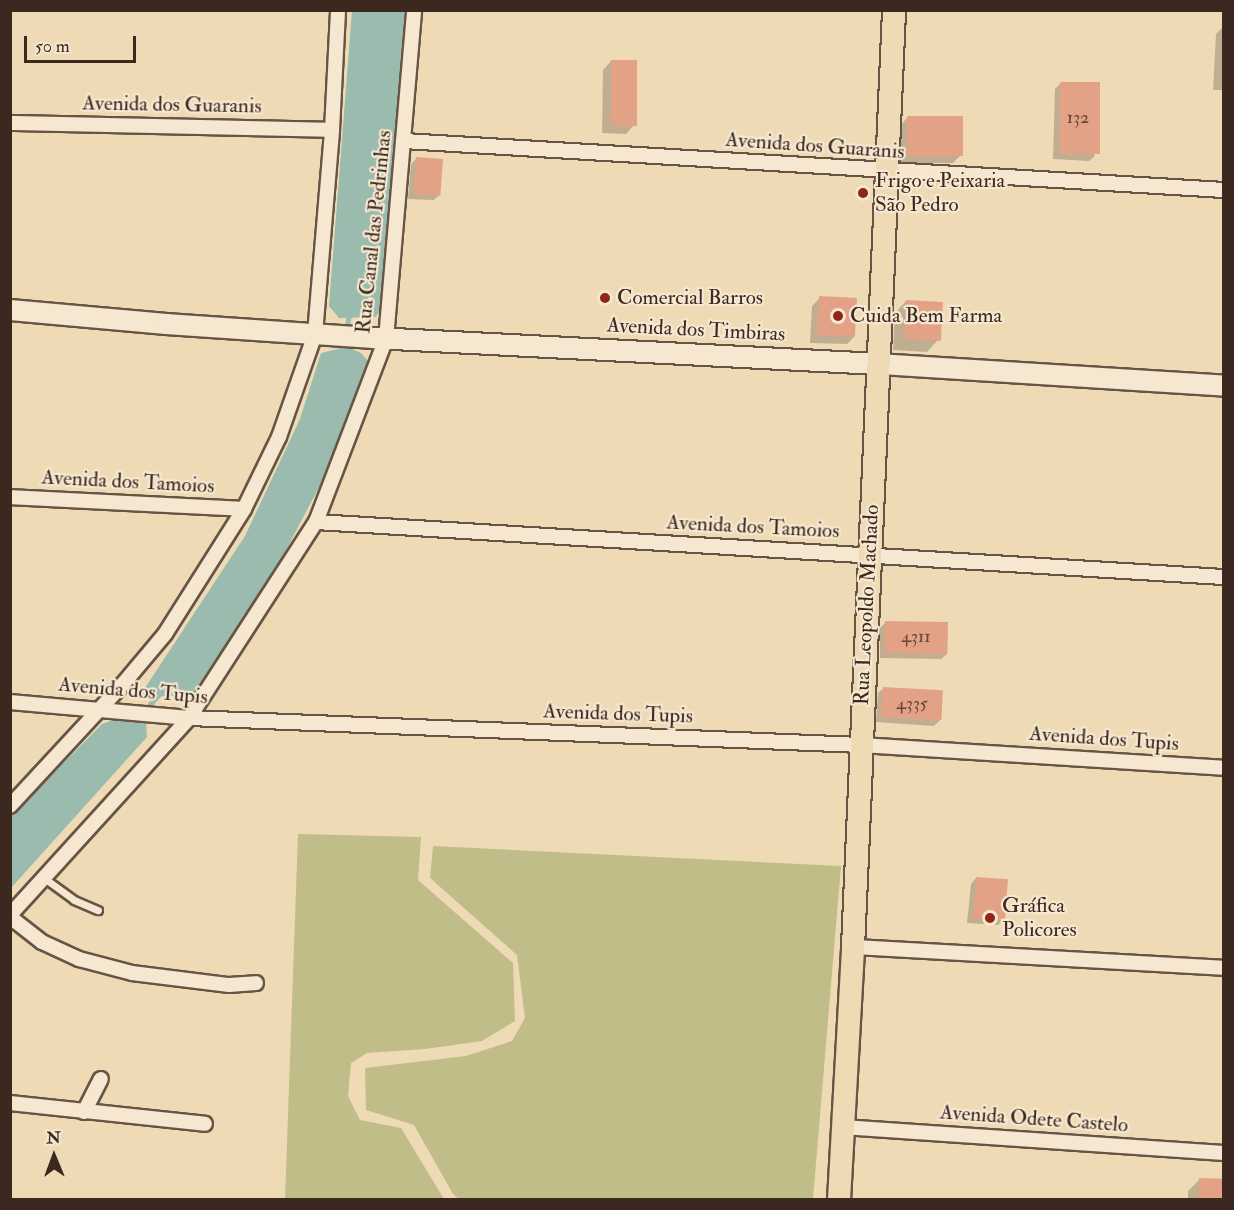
<!DOCTYPE html>
<meta charset="utf-8">
<style>
body{margin:0}
#map{position:relative;width:1234px;height:1210px;overflow:hidden;background:#efdab6;font-family:"IM FELL Double Pica",serif}
div>[style]{position:absolute}
[style*='--x']{left:calc(var(--x)*1px);top:calc(var(--y)*1px);width:calc(var(--w)*1px);rotate:calc(var(--a)*1deg)}
.green>*{inset:0;background:#c1bd88}
.water>*{inset:0;background:#9abbad}
.shadow>*{inset:0;background:#0003}
.stream>*{height:4.5px;margin:-2.25px;padding:0 2.25px;transform-origin:2.25px;border-radius:2.25px;background:#9abbad}
.building>*{inset:0;background:#e3a286;transform-origin:0 0}
.roads{filter:drop-shadow(2px 0 #685445) drop-shadow(-2px 0 #685445) drop-shadow(0 2px #685445) drop-shadow(0 -2px #685445)}
.lane>*{height:7px;margin:-3.5px;padding:0 3.5px;transform-origin:3.5px;border-radius:3.5px;background:#f5e7d0}
.street>*{height:14px;margin:-7px;padding:0 7px;transform-origin:7px;border-radius:7px;background:#f5e7d0}
.secondary>*{height:20px;margin:-10px;padding:0 10px;transform-origin:10px;border-radius:10px;background:#f5e7d0}
.primary>*{height:22px;margin:-11px;padding:0 11px;transform-origin:11px;border-radius:11px;background:#efdab6}
.dots>*{width:16px;height:16px;translate:-50% -50%;box-sizing:border-box;border:3px solid #f5e7d0;border-radius:50%}
span{translate:-50% -50%;white-space:nowrap;text-align:center;line-height:1.15;-webkit-text-stroke:4.5px #f5e7d0;paint-order:stroke}
.number-label{font-size:18px;color:#654639}
.number-label span{-webkit-text-stroke-width:0}
.street-label{font-size:21px;color:#3b281f}
.poi-label{font-size:21px;color:#3b281f}
.left{translate:0 -50%;text-align:left}
.frame{position:absolute;inset:0;border:12px solid #3b281f;pointer-events:none}
.north{position:absolute;left:24px;top:1126px;width:60px;height:60px;-webkit-text-stroke:4px #f5e7d0;paint-order:stroke;rotate:359deg;font-size:16px;font-weight:700;line-height:24px;text-align:center;color:#3b281f}
.north::after{content:'';display:block;margin:auto;width:21px;height:27px;background:#3b281f;clip-path:polygon(50% 0,100% 100%,50% 72%,0 100%)}
.scale{position:absolute;left:24px;top:36px;width:112px;height:27px;box-sizing:border-box;border:3px solid #3b281f;border-top:0;padding-left:8px;font-size:18px;line-height:21px;white-space:nowrap;color:#3b281f;-webkit-text-stroke:4px #f5e7d0;paint-order:stroke}
</style>
<div id="map">
<div class="green">
<i style="clip-path:polygon(298px 834px,421px 837px,418px 880px,513px 963px,515px 1021px,482px 1041px,425px 1049px,367px 1053px,351px 1063px,348px 1096px,360px 1120px,401px 1128px,444px 1199px,285px 1199px)"></i>
<i style="clip-path:polygon(433px 846px,841px 866px,813px 1199px,460px 1200px,453px 1194px,414px 1125px,366px 1110px,365px 1068px,466px 1056px,512px 1041px,525px 1018px,517px 955px,430px 878px)"></i>
</div>
<div class="water">
<i style="clip-path:polygon(352px 11px,409px 11px,386px 306px,375px 317px,339px 318px,329px 306px)"></i>
<i style="clip-path:polygon(341px 344px,361px 353px,368px 361px,325px 476px,266px 588px,193px 695px,147px 697px,141px 694px,245px 536px,300px 419px,321px 353px,338px 349px)"></i>
<i style="clip-path:polygon(116px 719px,146px 720px,147px 737px,11px 888px,11px 816px,102px 724px)"></i>
</div>
<div class="shadow">
<i style="clip-path:polygon(1224px 26px,1224px 90px,1213px 90px,1216px 34px)"></i>
<i style="clip-path:polygon(611px 61px,634px 125px,626px 134px,602px 133px,603px 70px)"></i>
<i style="clip-path:polygon(1060px 84px,1095px 156px,1089px 161px,1053px 159px,1055px 89px)"></i>
<i style="clip-path:polygon(907px 118px,961px 155px,953px 163px,899px 163px,899px 127px)"></i>
<i style="clip-path:polygon(416px 159px,439px 195px,434px 200px,408px 199px,411px 164px)"></i>
<i style="clip-path:polygon(820px 298px,855px 336px,847px 344px,810px 343px,812px 306px)"></i>
<i style="clip-path:polygon(906px 301px,938px 340px,927px 352px,893px 350px,895px 313px)"></i>
<i style="clip-path:polygon(885px 623px,947px 654px,941px 659px,880px 658px,880px 628px)"></i>
<i style="clip-path:polygon(884px 688px,940px 720px,934px 726px,876px 722px,878px 693px)"></i>
<i style="clip-path:polygon(976px 878px,1003px 920px,998px 925px,967px 923px,971px 884px)"></i>
<i style="clip-path:polygon(1200px 1179px,1224px 1200px,1188px 1200px,1188px 1191px)"></i>
</div>
<div class="stream">
<i style="--x:346;--y:332;--w:18;--a:-81"></i>
<i style="--x:144;--y:711;--w:24;--a:-48"></i>
</div>
<div class="building">
<i style="left:611px;top:60px;width:26px;height:66px"></i>
<i style="left:1060px;top:82px;width:40px;height:72px"></i>
<i style="left:963px;top:116px;width:40px;height:56px;rotate:90deg"></i>
<i style="left:416px;top:157px;width:27px;height:37px;rotate:4deg"></i>
<i style="left:819px;top:296px;width:38px;height:39px;rotate:3deg"></i>
<i style="left:906px;top:300px;width:37px;height:39px;rotate:3deg"></i>
<i style="left:885px;top:621px;width:63px;height:32px;rotate:1deg"></i>
<i style="left:883px;top:687px;width:60px;height:30px;rotate:3deg"></i>
<i style="left:976px;top:877px;width:32px;height:41px;rotate:4deg"></i>
<i style="left:1199px;top:1178px;width:25px;height:22px;rotate:2deg"></i>
</div>
<div class="roads">
<div class="lane">
<i style="--x:44;--y:878;--w:37;--a:36"></i>
<i style="--x:74;--y:900;--w:26;--a:23"></i>
</div>
<div class="street">
<i style="--x:10;--y:123;--w:322;--a:1.2"></i>
<i style="--x:404;--y:141;--w:821;--a:3.42"></i>
<i style="--x:10;--y:497;--w:234;--a:2.9"></i>
<i style="--x:316;--y:522;--w:910;--a:3.47"></i>
<i style="--x:10;--y:702;--w:180;--a:5.1"></i>
<i style="--x:189;--y:718;--w:672;--a:2.3"></i>
<i style="--x:860;--y:745;--w:365;--a:3.6"></i>
<i style="--x:10;--y:806;--w:166;--a:-47.2"></i>
<i style="--x:123;--y:684;--w:65;--a:-50"></i>
<i style="--x:165;--y:634;--w:148;--a:-57.7"></i>
<i style="--x:244;--y:509;--w:80;--a:-64.1"></i>
<i style="--x:279;--y:437;--w:109;--a:-70.7"></i>
<i style="--x:315;--y:334;--w:205;--a:-85.2"></i>
<i style="--x:332;--y:130;--w:120;--a:-87.1"></i>
<i style="--x:10;--y:915;--w:266;--a:-47.7"></i>
<i style="--x:189;--y:718;--w:234;--a:-57.1"></i>
<i style="--x:316;--y:522;--w:196;--a:-69.1"></i>
<i style="--x:386;--y:339;--w:330;--a:-85.1"></i>
<i style="--x:10;--y:917;--w:41;--a:38"></i>
<i style="--x:42;--y:942;--w:41;--a:24.7"></i>
<i style="--x:79;--y:959;--w:55;--a:14.8"></i>
<i style="--x:132;--y:973;--w:98;--a:7.1"></i>
<i style="--x:229;--y:985;--w:27;--a:-4"></i>
<i style="--x:853;--y:947;--w:372;--a:3.2"></i>
<i style="--x:10;--y:1103;--w:196;--a:6.1"></i>
<i style="--x:84;--y:1112;--w:37;--a:-63"></i>
<i style="--x:842;--y:1127;--w:383;--a:3.9"></i>
</div>
<div class="secondary">
<i style="--x:10;--y:310;--w:157;--a:5.1"></i>
<i style="--x:166;--y:324;--w:208;--a:3.9"></i>
<i style="--x:374;--y:338;--w:506;--a:2.95"></i>
<i style="--x:879;--y:364;--w:346;--a:3.6"></i>
</div>
<div class="primary">
<i style="--x:839;--y:1200;--w:253;--a:-86.8"></i>
<i style="--x:853;--y:947;--w:938;--a:-87.49"></i>
</div>
</div>
<div class="dots">
<i style="left:863px;top:193px;background:#8f2418"></i>
<i style="left:605px;top:298px;background:#8f2418"></i>
<i style="left:838px;top:316px;background:#8f2418"></i>
<i style="left:990px;top:918px;background:#8f2418"></i>
</div>
<div class="number-label">
<span style="left:1078px;top:118px">132</span>
<span style="left:916px;top:637px">4311</span>
<span style="left:912px;top:704px">4335</span>
</div>
<div class="street-label">
<span style="left:172px;top:105px;rotate:1deg">Avenida dos Guaranis</span>
<span style="left:815px;top:146px;rotate:4deg">Avenida dos Guaranis</span>
<span style="left:374px;top:232px;rotate:-84deg">Rua Canal das Pedrinhas</span>
<span style="left:696px;top:330px;rotate:3deg">Avenida dos Timbiras</span>
<span style="left:128px;top:482px;rotate:3deg">Avenida dos Tamoios</span>
<span style="left:753px;top:527px;rotate:3deg">Avenida dos Tamoios</span>
<span style="left:867px;top:605px;rotate:-87deg">Rua Leopoldo Machado</span>
<span style="left:133px;top:691px;rotate:5deg">Avenida dos Tupis</span>
<span style="left:618px;top:714px;rotate:2deg">Avenida dos Tupis</span>
<span style="left:1104px;top:739px;rotate:4deg">Avenida dos Tupis</span>
<span style="left:1034px;top:1119px;rotate:4deg">Avenida Odete Castelo</span>
</div>
<div class="poi-label">
<span class="left" style="left:875px;top:193px">Frigo e Peixaria<br>São Pedro</span>
<span class="left" style="left:617px;top:298px">Comercial Barros</span>
<span class="left" style="left:850px;top:316px">Cuida Bem Farma</span>
<span class="left" style="left:1002px;top:918px">Gráfica<br>Policores</span>
</div>
<div class="frame"></div>
<div class="north">N</div>
<div class="scale">50 m</div>
</div>
